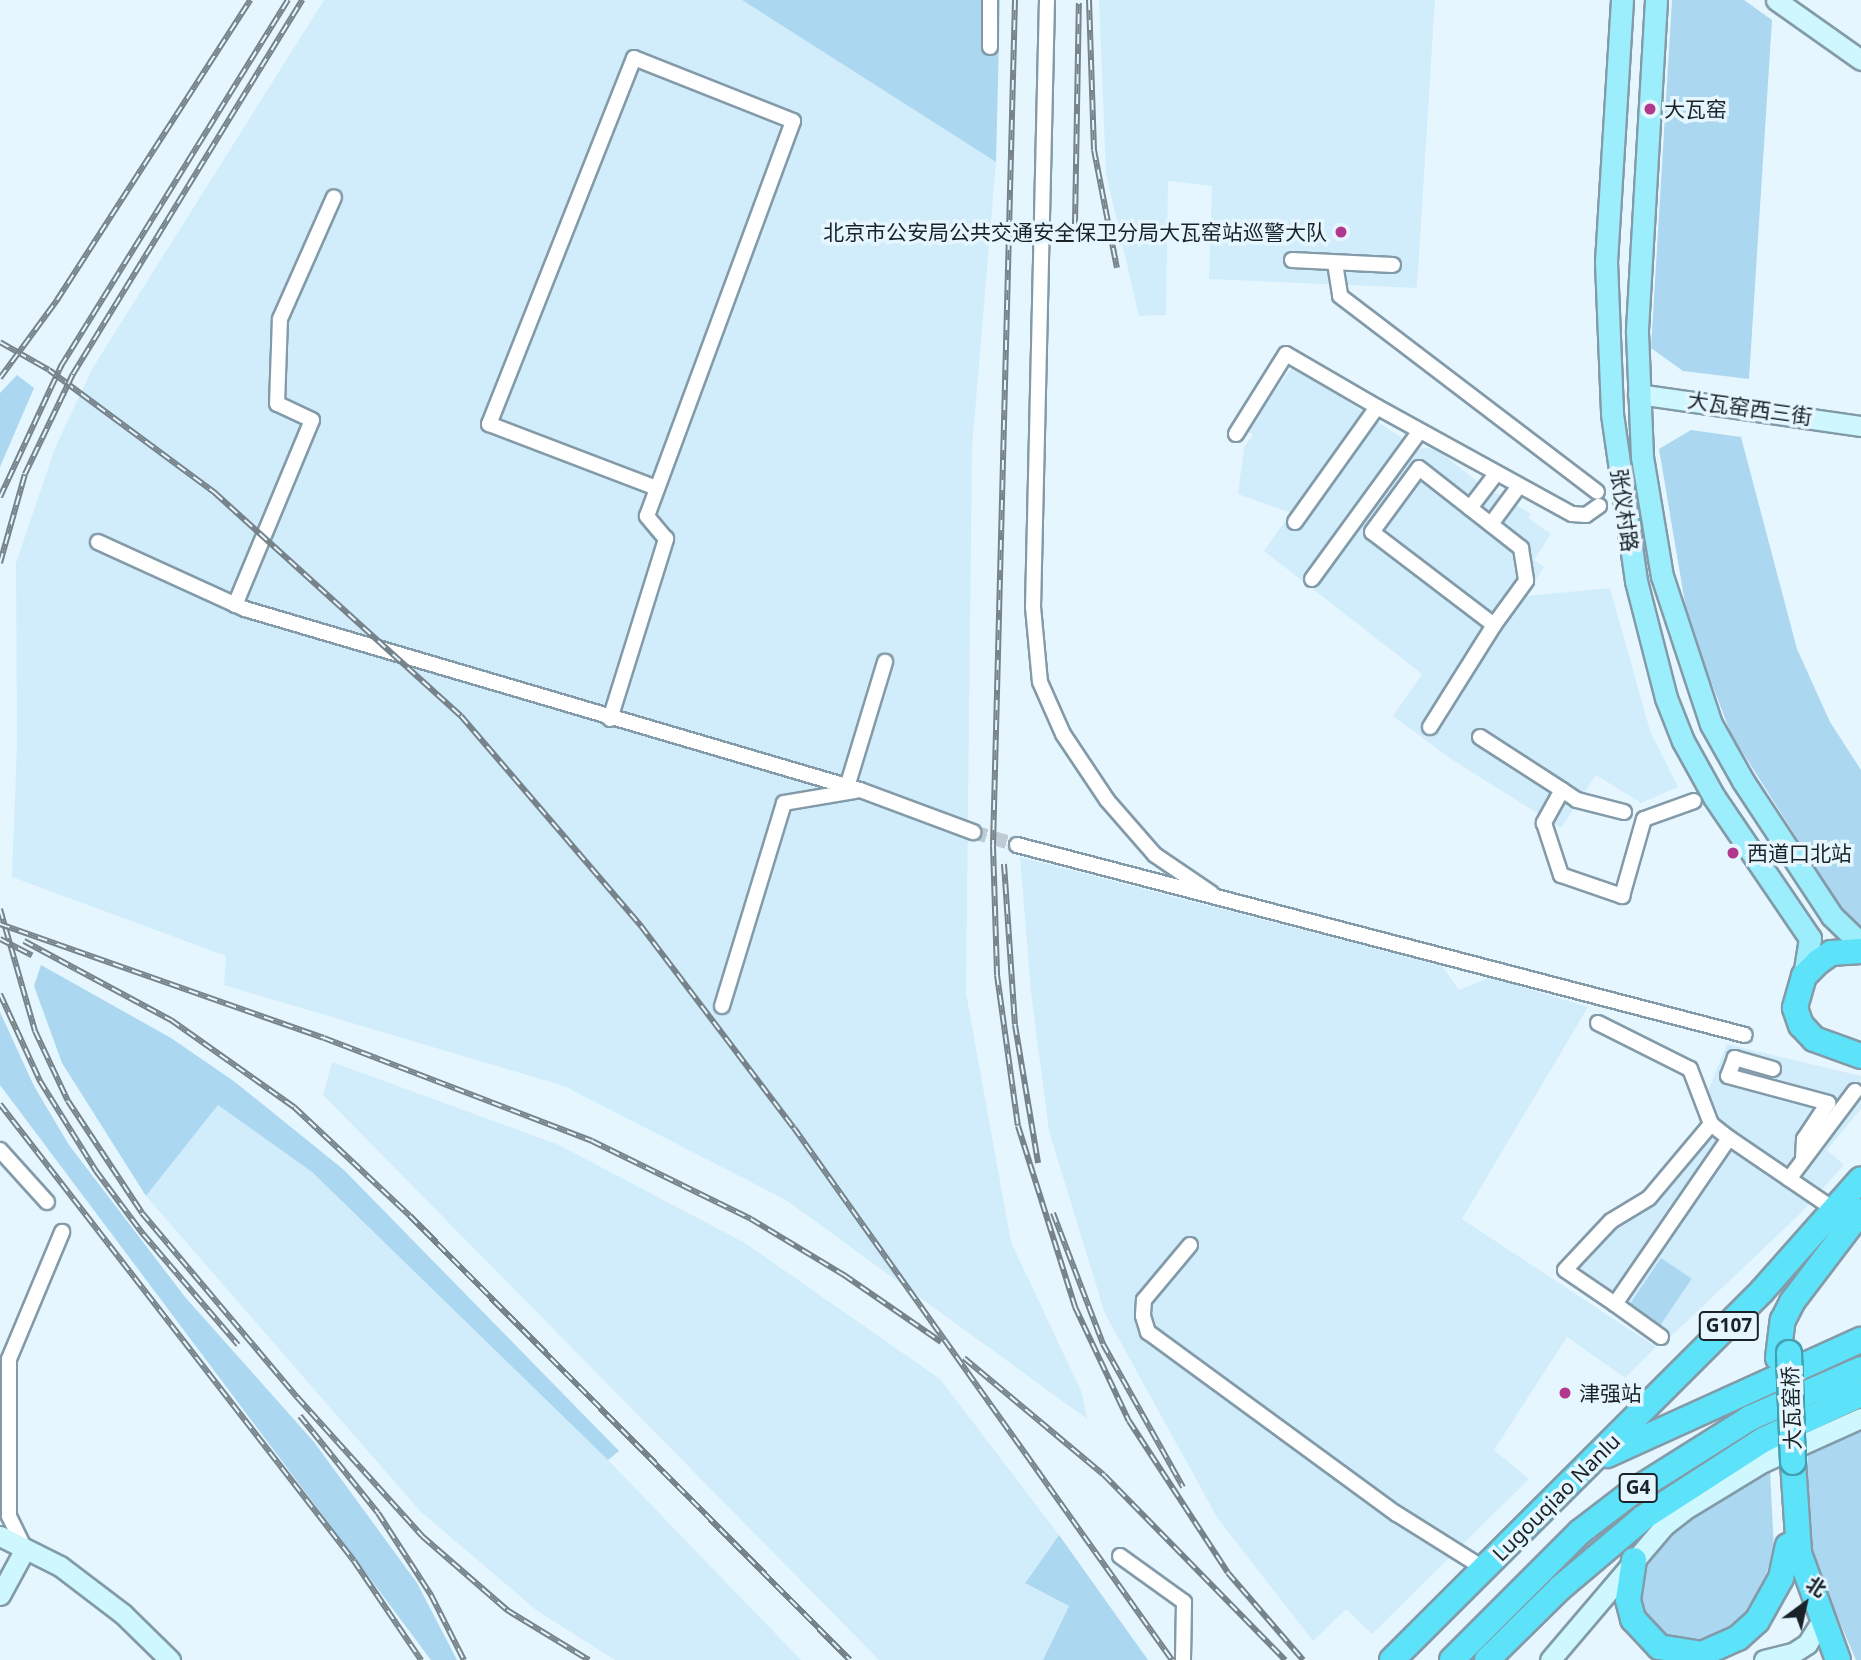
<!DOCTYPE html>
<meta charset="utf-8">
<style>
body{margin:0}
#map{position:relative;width:1861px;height:1660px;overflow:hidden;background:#e6f6ff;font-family:"Noto Sans","Noto Sans SC",sans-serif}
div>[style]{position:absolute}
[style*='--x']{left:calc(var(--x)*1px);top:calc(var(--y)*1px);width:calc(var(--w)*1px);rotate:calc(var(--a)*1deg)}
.built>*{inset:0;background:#d1edfc}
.green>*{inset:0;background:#acd7f0;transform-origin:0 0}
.street-tunnel>*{height:14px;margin-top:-7px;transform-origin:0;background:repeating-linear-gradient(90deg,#bdccd4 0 14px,transparent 0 21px)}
.roads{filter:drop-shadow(2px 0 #839ba9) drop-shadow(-2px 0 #839ba9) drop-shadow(0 2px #839ba9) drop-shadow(0 -2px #839ba9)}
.street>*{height:14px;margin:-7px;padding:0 7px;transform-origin:7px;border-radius:7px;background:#fff}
.secondary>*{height:19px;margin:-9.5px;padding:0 9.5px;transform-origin:9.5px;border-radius:9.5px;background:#cef7fe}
.primary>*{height:21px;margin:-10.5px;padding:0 10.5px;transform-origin:10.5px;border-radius:10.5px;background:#9deefc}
.highway>*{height:24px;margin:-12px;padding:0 12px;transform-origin:12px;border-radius:12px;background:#5ce3fa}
.rail>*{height:6px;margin-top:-3px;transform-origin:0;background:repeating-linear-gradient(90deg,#e6f6ff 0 10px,#77838a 0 20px);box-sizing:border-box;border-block:2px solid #77838a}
.bridges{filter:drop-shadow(2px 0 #449fb0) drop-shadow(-2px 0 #449fb0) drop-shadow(0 2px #449fb0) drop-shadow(0 -2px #449fb0)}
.highway-bridge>*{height:24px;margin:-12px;padding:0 12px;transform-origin:12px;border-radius:12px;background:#5ce3fa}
.dots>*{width:19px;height:19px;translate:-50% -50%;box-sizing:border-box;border:4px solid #e6f6ff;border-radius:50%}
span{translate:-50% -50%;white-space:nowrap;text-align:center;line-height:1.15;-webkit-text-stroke:7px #e6f6ff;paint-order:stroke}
.shield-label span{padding:2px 5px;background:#e6f6ff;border:2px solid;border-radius:5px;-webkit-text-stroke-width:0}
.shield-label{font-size:19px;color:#182227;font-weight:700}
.poi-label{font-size:21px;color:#182227}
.left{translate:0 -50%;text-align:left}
.right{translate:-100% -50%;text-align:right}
.street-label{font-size:21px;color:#182227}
.north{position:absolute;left:1770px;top:1569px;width:70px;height:70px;-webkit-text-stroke:5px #e6f6ff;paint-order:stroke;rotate:33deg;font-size:19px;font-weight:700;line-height:28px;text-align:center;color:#182227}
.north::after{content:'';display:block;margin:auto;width:24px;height:32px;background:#182227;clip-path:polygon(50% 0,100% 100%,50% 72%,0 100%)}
</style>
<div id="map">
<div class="built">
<i style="clip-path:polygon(324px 0,742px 0,996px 162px,972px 448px,966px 993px,1011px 1242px,1082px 1393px,1087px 1419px,786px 1200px,564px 1086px,224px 985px,226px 956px,12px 877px,17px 743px,16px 563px,55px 448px,92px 369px)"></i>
<i style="clip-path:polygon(1099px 0,1435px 0,1417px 288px,1209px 279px,1212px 186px,1168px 181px,1166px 315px,1139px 316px,1106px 174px)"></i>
<i style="clip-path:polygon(1294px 365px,1418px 449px,1434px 447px,1479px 483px,1531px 514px,1528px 518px,1551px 534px,1534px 560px,1544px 567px,1526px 596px,1610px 588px,1650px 731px,1678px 787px,1641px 803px,1596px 775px,1561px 828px,1451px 759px,1393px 716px,1422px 674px,1264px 551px,1291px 513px,1238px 494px,1244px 447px,1253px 435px,1246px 430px)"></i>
<i style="clip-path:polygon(1020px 857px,1442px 966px,1459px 990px,1490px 977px,1588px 1007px,1462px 1219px,1656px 1347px,1625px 1378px,1567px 1337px,1494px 1450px,1529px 1479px,1372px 1634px,1346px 1609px,1313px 1641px,1218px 1519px,1105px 1314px,1049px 1131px,1031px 993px)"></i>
<i style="clip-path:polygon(1727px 1044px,1861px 1076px,1861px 1109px,1827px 1150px,1844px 1165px,1800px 1214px,1664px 1343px,1563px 1265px,1605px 1217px,1649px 1189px,1699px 1125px,1699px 1113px)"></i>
<i style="clip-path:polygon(332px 1062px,559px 1145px,745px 1243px,940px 1379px,1059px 1535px,1025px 1582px,1069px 1606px,1043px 1660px,879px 1660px,323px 1095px)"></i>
<i style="clip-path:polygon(218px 1105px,312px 1172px,608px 1460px,801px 1660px,615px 1660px,536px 1610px,420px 1511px,146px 1196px)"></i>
</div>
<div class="green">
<i style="clip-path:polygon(742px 0,1000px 0,996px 162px)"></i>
<i style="clip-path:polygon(1672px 0,1744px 0,1772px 20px,1749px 379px,1683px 371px,1651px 348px)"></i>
<i style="clip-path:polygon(17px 375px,34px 388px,0 467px,0 393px)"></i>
<i style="clip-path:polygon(1691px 430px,1741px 437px,1797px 649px,1830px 722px,1861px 770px,1861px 926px,1843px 911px,1731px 734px,1688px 621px,1659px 449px)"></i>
<i style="clip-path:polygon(41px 965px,171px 1038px,235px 1082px,344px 1170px,619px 1451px,608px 1460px,312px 1172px,218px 1105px,146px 1196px,62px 1063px,34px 986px)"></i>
<i style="clip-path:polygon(0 1012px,34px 1086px,69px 1145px,185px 1297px,314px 1442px,417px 1583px,457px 1660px,431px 1660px,0 1085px)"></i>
<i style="left:1661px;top:1258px;width:37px;height:58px;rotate:34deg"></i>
<i style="clip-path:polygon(1861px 1414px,1861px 1660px,1856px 1660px,1806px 1543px,1808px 1435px)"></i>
<i style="clip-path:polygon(1769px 1449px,1774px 1551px,1760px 1592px,1743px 1621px,1719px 1640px,1684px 1648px,1640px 1624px,1640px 1561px)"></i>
<i style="clip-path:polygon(1059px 1535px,1148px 1660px,1043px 1660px,1069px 1606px,1025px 1583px)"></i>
</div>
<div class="street-tunnel">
<i style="--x:973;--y:832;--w:46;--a:16.5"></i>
</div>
<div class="roads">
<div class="street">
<i style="--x:1047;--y:0;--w:607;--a:91.32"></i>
<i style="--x:1033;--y:607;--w:75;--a:84.7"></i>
<i style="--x:1040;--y:682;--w:57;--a:66.1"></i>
<i style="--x:1063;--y:734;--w:79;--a:56.3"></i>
<i style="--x:1107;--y:800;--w:73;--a:48.9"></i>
<i style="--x:1155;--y:855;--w:68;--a:34.2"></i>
<i style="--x:990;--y:47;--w:47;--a:-90"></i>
<i style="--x:1292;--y:260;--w:101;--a:2.8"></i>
<i style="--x:1335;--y:263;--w:33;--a:81"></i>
<i style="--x:1340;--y:296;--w:323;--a:37.3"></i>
<i style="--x:1236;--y:434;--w:94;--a:-58"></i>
<i style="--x:1286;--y:354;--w:105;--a:30.2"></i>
<i style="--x:1419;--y:468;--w:130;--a:38.1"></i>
<i style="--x:1521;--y:548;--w:33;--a:81"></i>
<i style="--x:1526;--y:581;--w:54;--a:126"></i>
<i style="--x:1494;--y:625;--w:153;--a:-142.7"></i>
<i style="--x:1372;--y:532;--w:79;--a:-53.7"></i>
<i style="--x:1470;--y:508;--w:43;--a:-52.6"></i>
<i style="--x:1295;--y:522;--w:141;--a:-54.5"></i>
<i style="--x:1377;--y:407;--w:222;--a:28.8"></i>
<i style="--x:1572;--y:514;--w:14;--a:4"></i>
<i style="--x:1586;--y:515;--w:16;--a:-35"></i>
<i style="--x:1491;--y:524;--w:47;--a:-53.6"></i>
<i style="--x:98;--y:542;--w:162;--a:24.5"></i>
<i style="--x:245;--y:609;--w:641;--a:16.4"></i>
<i style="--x:860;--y:790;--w:121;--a:20.4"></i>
<i style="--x:1312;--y:579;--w:182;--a:-53.9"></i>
<i style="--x:235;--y:605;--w:200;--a:-67.4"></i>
<i style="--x:312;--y:420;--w:38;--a:-155"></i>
<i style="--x:277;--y:404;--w:85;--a:-88"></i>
<i style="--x:280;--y:319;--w:133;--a:-66.1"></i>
<i style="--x:610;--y:719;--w:189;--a:-72.7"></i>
<i style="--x:666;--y:539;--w:30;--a:-130"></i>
<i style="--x:647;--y:516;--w:421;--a:-69.7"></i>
<i style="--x:793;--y:121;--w:171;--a:-158.4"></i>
<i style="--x:634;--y:58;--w:394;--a:111.6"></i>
<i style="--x:489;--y:424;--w:180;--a:20.9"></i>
<i style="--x:1430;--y:727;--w:120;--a:-57.9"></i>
<i style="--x:1480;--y:737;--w:98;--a:32.9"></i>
<i style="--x:847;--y:787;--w:131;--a:-73.1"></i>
<i style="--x:1624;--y:812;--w:49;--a:-165.7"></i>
<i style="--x:1577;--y:800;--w:18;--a:-146"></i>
<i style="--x:1562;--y:790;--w:38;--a:119"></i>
<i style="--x:1544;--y:823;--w:55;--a:71.9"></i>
<i style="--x:1561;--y:875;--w:65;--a:19"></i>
<i style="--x:1622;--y:896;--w:80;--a:-74.1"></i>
<i style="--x:1644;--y:819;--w:53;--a:-19.8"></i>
<i style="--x:1017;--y:845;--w:752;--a:14.63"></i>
<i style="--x:722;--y:1006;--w:212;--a:-73"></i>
<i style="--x:784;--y:803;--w:72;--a:-9.6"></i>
<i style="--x:1598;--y:1023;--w:103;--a:26.6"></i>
<i style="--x:1690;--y:1069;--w:59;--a:69.1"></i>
<i style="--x:1773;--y:1069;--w:40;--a:-164"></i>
<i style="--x:1735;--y:1058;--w:19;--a:111"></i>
<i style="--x:1728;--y:1076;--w:104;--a:15.1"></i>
<i style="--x:1828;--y:1103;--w:43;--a:123.7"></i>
<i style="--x:1804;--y:1139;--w:20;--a:93"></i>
<i style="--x:0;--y:1150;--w:70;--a:47.9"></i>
<i style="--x:1789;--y:1179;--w:110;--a:-53.1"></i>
<i style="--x:1190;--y:1245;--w:72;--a:129.9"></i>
<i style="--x:1144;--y:1300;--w:16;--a:94"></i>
<i style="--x:1143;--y:1316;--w:17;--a:73"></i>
<i style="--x:1148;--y:1332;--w:308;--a:36.2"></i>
<i style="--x:1397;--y:1514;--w:102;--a:32.1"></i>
<i style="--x:1615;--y:1304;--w:60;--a:-145.8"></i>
<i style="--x:1565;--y:1270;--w:67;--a:-46.8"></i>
<i style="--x:1611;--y:1221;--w:44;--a:-31.2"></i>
<i style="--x:1649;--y:1198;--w:97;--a:-50"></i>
<i style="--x:1711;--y:1124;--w:23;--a:38"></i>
<i style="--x:1661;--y:1337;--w:57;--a:-144.3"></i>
<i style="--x:1615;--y:1304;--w:201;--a:-55.5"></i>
<i style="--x:1729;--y:1138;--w:128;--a:34.2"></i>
<i style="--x:25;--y:1549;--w:37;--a:-116"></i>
<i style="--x:9;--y:1516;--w:157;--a:-90"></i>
<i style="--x:9;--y:1359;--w:138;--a:-67.3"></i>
<i style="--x:1120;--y:1556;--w:79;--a:35.7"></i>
<i style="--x:1184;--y:1602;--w:58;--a:91"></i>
</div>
<div class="secondary">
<i style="--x:1776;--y:0;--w:104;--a:35.2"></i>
<i style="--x:1638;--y:394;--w:225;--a:8.2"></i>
<i style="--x:0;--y:1536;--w:67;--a:26.6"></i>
<i style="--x:60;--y:1566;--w:79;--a:37.3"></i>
<i style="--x:123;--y:1614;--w:66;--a:44.4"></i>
<i style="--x:0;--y:1595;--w:52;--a:-61.5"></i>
<i style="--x:1550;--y:1660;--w:177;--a:-49.6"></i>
<i style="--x:1665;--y:1525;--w:24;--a:-38"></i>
<i style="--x:1684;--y:1510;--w:92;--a:-31.3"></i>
<i style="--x:1763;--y:1462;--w:107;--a:-24.2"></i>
<i style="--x:1764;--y:1660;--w:30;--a:-14"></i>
<i style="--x:1793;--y:1653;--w:17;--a:-33"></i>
<i style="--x:1807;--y:1644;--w:26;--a:-58"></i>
</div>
<div class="primary">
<i style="--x:1622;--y:0;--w:262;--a:93.5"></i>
<i style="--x:1606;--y:262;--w:152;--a:87.7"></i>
<i style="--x:1612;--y:414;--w:169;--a:81.8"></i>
<i style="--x:1636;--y:581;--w:121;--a:75.6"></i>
<i style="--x:1666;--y:698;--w:46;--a:68.4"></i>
<i style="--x:1683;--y:741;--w:64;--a:61"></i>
<i style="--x:1714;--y:797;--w:171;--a:55.8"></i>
<i style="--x:1810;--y:938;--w:38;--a:99"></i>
<i style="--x:1656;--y:0;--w:333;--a:93.3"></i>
<i style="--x:1637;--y:332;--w:125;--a:87.7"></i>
<i style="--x:1642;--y:457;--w:121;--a:80.5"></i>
<i style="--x:1662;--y:576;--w:156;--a:71.7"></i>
<i style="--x:1711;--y:724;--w:65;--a:60.7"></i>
<i style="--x:1743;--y:781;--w:162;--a:56.6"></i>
<i style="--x:1832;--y:916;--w:40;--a:44"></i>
</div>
<div class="highway">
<i style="--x:1861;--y:951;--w:30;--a:176"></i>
<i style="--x:1831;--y:953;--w:16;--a:145"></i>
<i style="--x:1818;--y:962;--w:20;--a:135"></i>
<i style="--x:1804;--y:976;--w:33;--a:106"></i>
<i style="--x:1795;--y:1008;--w:18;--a:71"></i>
<i style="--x:1801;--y:1025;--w:19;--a:47"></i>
<i style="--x:1814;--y:1039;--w:50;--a:19.9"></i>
<i style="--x:1778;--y:1358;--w:38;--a:-83"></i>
<i style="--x:1783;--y:1320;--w:20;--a:-63"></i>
<i style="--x:1792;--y:1302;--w:114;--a:-52.8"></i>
<i style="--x:1607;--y:1455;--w:279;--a:-24.4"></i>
<i style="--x:1793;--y:1462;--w:91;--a:86.2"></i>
<i style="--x:1799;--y:1553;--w:114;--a:70"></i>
<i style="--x:1634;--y:1560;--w:40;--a:98.5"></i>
<i style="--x:1628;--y:1600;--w:20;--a:75"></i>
<i style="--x:1633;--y:1619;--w:38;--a:47"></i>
<i style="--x:1659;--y:1647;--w:44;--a:9.2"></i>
<i style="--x:1702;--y:1654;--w:39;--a:-24"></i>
<i style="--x:1738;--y:1638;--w:25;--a:-42"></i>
<i style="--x:1757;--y:1621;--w:49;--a:-60.8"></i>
<i style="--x:1781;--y:1578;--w:33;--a:-78"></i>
<i style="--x:1392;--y:1660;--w:523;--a:-44.92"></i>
<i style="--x:1762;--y:1291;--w:149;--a:-48.5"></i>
<i style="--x:1452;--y:1660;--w:181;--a:-45"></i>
<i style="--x:1580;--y:1532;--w:64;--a:-37.4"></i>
<i style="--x:1631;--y:1493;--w:141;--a:-32.2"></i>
<i style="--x:1750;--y:1418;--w:121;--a:-23.8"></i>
<i style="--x:1487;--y:1660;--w:103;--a:-44.6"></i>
<i style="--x:1560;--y:1588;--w:110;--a:-40.2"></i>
<i style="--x:1644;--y:1517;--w:142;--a:-32.9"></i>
<i style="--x:1763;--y:1440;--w:108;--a:-25.1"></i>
</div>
</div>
<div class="rail">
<i style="--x:1015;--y:0;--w:846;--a:91.49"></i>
<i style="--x:993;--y:846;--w:129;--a:88.2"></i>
<i style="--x:997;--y:975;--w:152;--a:82.1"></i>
<i style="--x:1018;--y:1126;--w:190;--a:72.5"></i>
<i style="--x:1075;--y:1307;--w:126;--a:64.7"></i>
<i style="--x:1129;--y:1421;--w:181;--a:56.9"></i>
<i style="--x:1228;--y:1573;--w:115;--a:49.2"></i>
<i style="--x:1089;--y:0;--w:150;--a:88.1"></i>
<i style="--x:1094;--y:150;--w:120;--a:79"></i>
<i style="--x:1075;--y:224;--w:221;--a:-89"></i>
<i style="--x:0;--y:342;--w:56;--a:29.7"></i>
<i style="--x:49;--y:370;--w:207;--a:36.5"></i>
<i style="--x:215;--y:493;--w:332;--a:42.2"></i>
<i style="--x:461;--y:716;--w:277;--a:49.4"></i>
<i style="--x:641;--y:926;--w:253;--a:52.9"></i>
<i style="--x:794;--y:1128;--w:653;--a:54.61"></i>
<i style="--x:0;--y:378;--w:97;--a:-53.8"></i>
<i style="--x:57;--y:300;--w:357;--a:-57.2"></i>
<i style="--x:0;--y:497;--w:145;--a:-65"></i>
<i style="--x:61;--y:366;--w:431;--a:-58.2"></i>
<i style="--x:0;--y:563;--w:92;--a:-74.3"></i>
<i style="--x:25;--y:474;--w:111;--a:-64.4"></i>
<i style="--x:73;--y:374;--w:439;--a:-58.5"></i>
<i style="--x:1004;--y:864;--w:161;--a:86.1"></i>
<i style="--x:1015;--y:1025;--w:140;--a:80.5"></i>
<i style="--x:0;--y:909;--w:127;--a:74"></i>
<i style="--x:35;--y:1031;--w:77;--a:64.8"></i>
<i style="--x:68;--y:1101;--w:134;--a:56.5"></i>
<i style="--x:142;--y:1213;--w:241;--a:49.9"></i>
<i style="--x:297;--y:1397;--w:187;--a:48"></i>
<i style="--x:422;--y:1536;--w:113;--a:41"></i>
<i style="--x:507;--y:1610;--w:96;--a:31.4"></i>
<i style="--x:0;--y:924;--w:343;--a:19.4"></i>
<i style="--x:324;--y:1038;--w:287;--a:21"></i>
<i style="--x:592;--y:1141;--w:177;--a:26.1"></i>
<i style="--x:751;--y:1219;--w:109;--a:31.1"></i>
<i style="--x:844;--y:1275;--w:118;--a:34.6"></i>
<i style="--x:0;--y:939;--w:36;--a:27"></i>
<i style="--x:24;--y:941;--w:167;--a:28.3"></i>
<i style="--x:171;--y:1020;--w:151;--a:35.3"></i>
<i style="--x:294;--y:1107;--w:159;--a:43.2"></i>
<i style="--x:410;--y:1216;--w:625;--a:45.26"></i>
<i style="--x:0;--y:994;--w:96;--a:65.3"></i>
<i style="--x:40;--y:1081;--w:106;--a:58.1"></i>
<i style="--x:96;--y:1171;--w:79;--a:53.3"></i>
<i style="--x:143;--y:1234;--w:146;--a:49.4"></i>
<i style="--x:0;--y:1104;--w:578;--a:52.24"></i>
<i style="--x:354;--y:1561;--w:120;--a:55.9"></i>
<i style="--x:1053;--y:1213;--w:140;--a:69.1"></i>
<i style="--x:1103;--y:1344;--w:164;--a:60.8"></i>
<i style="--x:964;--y:1358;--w:182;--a:39.9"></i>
<i style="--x:1104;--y:1475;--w:259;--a:45.6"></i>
<i style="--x:300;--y:1416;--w:124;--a:51.2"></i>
<i style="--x:378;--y:1513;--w:98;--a:57.1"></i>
<i style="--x:431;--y:1595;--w:73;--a:63.1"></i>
</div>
<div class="bridges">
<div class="highway-bridge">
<i style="--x:1789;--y:1353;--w:109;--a:87.9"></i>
</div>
</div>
<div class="dots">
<i style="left:1650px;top:109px;background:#b1388d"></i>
<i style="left:1341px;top:232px;background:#b1388d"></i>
<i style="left:1733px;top:853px;background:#b1388d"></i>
<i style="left:1565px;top:1393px;background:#b1388d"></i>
</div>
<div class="shield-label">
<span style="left:1729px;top:1326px">G107</span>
<span style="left:1638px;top:1488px">G4</span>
</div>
<div class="poi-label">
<span class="left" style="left:1664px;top:109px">大瓦窑</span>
<span class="right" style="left:1327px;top:232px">北京市公安局公共交通安全保卫分局大瓦窑站巡警大队</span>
<span class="left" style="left:1747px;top:853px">西道口北站</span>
<span class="left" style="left:1579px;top:1393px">津强站</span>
</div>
<div class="street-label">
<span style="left:1750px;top:408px;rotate:8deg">大瓦窑西三街</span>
<span style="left:1625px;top:510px;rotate:82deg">张仪村路</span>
<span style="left:1791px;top:1408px;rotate:-92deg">大瓦窑桥</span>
<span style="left:1556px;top:1497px;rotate:-45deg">Lugouqiao Nanlu</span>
</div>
<div class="north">北</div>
</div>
